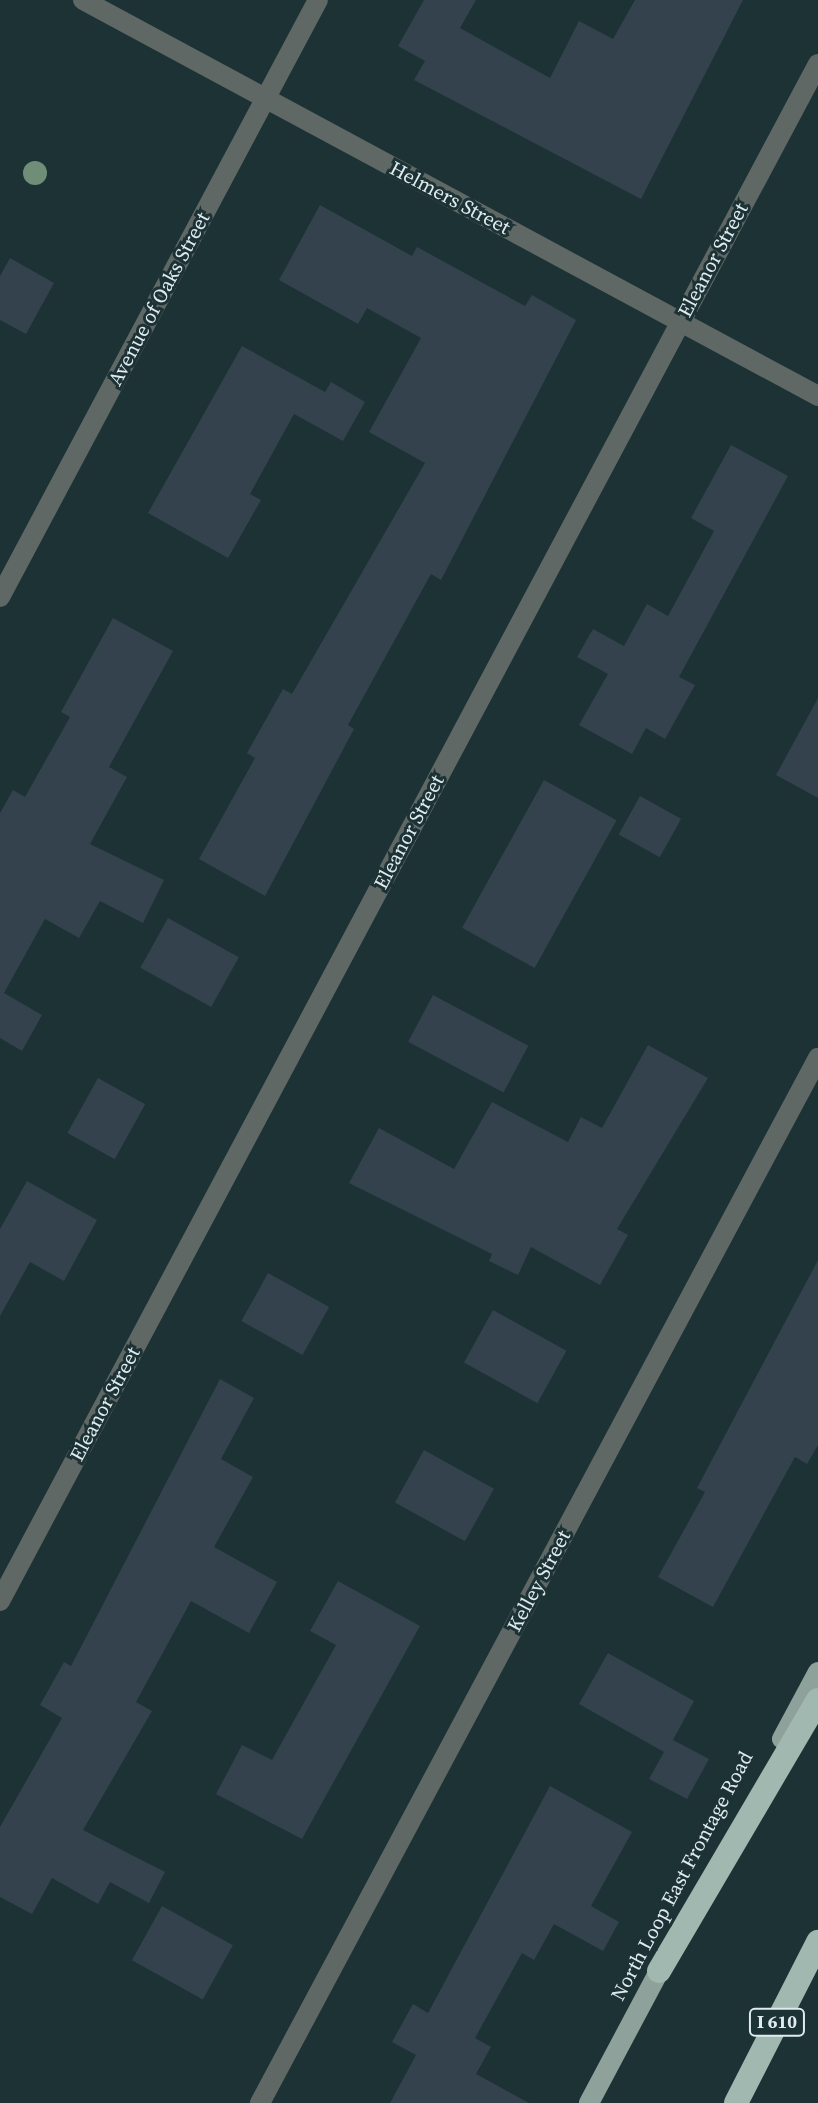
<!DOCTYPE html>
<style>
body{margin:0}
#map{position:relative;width:818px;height:2103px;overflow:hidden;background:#1d3235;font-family:"Source Serif 4",serif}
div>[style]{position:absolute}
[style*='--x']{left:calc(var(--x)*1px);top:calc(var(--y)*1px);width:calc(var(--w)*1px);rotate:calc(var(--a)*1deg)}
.building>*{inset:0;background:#33424d;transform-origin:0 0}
.minor>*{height:20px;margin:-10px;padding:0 10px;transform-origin:10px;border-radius:10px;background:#5f6865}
.major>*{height:20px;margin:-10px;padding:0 10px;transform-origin:10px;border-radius:10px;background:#8ea19b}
.highway>*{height:24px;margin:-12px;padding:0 12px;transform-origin:12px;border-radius:12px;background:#a1b8b0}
.trees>*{width:24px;height:24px;margin:-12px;border-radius:50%;background:#708e77}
span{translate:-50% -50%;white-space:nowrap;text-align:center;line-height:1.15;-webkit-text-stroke:6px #1d3235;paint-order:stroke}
.shield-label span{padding:2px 6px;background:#1d3235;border:2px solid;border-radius:6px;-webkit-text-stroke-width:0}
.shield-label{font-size:18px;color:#dfebee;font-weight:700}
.street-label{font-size:20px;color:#dfebee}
</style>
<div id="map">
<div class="building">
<i style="clip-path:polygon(424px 0,476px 0,460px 28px,550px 78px,579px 21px,613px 39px,635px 0,743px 0,641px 199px,414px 80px,425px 61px,398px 46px)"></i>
<i style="clip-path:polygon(320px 205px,412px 256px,417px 247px,525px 306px,532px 295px,576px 320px,441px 580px,431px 574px,348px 725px,354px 729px,265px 896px,199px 859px,255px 758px,247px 753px,283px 689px,292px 694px,425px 463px,369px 432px,421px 338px,367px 308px,358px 324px,279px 280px)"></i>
<i style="clip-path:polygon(10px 258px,54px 283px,26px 334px,0 320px,0 276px)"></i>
<i style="clip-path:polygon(242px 346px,325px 392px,331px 382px,365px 402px,343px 441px,294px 414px,250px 494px,261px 500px,228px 558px,148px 513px)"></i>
<i style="clip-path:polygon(731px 445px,788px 476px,679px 677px,695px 685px,665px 739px,646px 728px,632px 754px,579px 725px,608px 674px,577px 657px,593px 629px,624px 646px,647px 604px,668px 616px,714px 531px,691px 518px)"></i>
<i style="clip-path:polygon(113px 618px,173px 651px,109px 767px,127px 777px,90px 844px,164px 880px,143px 923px,100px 901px,79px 938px,45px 919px,4px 993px,42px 1015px,22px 1051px,0 1038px,0 813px,13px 790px,25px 797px,70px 717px,61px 712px)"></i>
<i style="clip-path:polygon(818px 698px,818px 798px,776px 775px)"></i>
<i style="left:544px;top:780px;width:83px;height:169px;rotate:29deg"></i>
<i style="left:640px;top:796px;width:47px;height:44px;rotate:29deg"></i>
<i style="left:168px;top:918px;width:81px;height:57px;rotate:29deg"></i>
<i style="left:433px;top:995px;width:108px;height:53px;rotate:28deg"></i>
<i style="clip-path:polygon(648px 1045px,708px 1078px,617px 1229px,628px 1235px,600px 1285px,531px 1247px,518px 1275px,489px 1261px,492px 1254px,349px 1183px,379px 1128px,454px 1169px,492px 1102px,568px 1142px,581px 1117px,602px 1128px)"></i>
<i style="left:98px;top:1078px;width:54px;height:63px;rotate:29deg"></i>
<i style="clip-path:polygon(27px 1181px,97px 1220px,64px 1281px,30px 1262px,0 1316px,0 1229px)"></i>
<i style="clip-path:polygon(818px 1260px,818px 1445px,807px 1464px,795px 1457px,713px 1607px,658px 1577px,705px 1492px,697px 1488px)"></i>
<i style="left:268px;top:1273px;width:70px;height:55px;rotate:29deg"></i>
<i style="left:493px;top:1310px;width:84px;height:60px;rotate:29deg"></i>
<i style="clip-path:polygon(220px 1379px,254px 1398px,221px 1459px,253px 1477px,214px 1547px,277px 1582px,249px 1633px,191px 1601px,136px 1702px,152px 1711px,83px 1830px,165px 1872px,149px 1903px,110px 1882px,98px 1904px,52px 1878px,32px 1914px,0 1897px,0 1827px,62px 1718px,40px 1705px,64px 1662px,71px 1666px)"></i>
<i style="left:424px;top:1450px;width:80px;height:60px;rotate:29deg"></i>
<i style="clip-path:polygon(338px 1581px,420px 1626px,302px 1839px,216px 1794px,242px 1745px,272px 1760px,336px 1645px,310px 1631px)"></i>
<i style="clip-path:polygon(608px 1653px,694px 1701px,673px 1740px,709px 1759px,687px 1799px,649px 1779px,664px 1752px,579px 1704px)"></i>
<i style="clip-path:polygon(550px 1786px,632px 1832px,591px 1906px,619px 1922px,603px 1951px,554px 1924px,534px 1960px,522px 1953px,475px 2038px,491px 2047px,476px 2074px,529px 2103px,390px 2103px,416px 2055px,392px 2042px,413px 2004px,428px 2013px)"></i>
<i style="left:162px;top:1906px;width:81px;height:62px;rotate:29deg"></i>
</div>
<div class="minor">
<i style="--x:83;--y:0;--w:835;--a:28.31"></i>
<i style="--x:0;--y:597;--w:676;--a:-61.96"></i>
<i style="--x:0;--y:1601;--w:1741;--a:-61.98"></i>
<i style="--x:260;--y:2103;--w:1185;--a:-61.9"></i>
</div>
<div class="major">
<i style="--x:782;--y:1739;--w:76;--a:-61.8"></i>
<i style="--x:589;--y:2103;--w:164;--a:-62"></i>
</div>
<div class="highway">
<i style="--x:659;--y:1971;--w:314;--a:-59.6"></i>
<i style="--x:736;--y:2103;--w:181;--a:-63"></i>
</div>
<div class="trees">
<i style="left:35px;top:173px"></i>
</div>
<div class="shield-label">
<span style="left:777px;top:2022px">I 610</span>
</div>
<div class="street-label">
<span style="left:450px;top:198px;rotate:28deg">Helmers Street</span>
<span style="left:713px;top:260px;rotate:-62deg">Eleanor Street</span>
<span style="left:159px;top:299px;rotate:-62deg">Avenue of Oaks Street</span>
<span style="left:409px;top:832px;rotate:-62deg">Eleanor Street</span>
<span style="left:105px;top:1404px;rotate:-62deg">Eleanor Street</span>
<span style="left:539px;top:1581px;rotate:-62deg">Kelley Street</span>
<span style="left:682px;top:1876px;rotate:-62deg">North Loop East Frontage Road</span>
</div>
</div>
